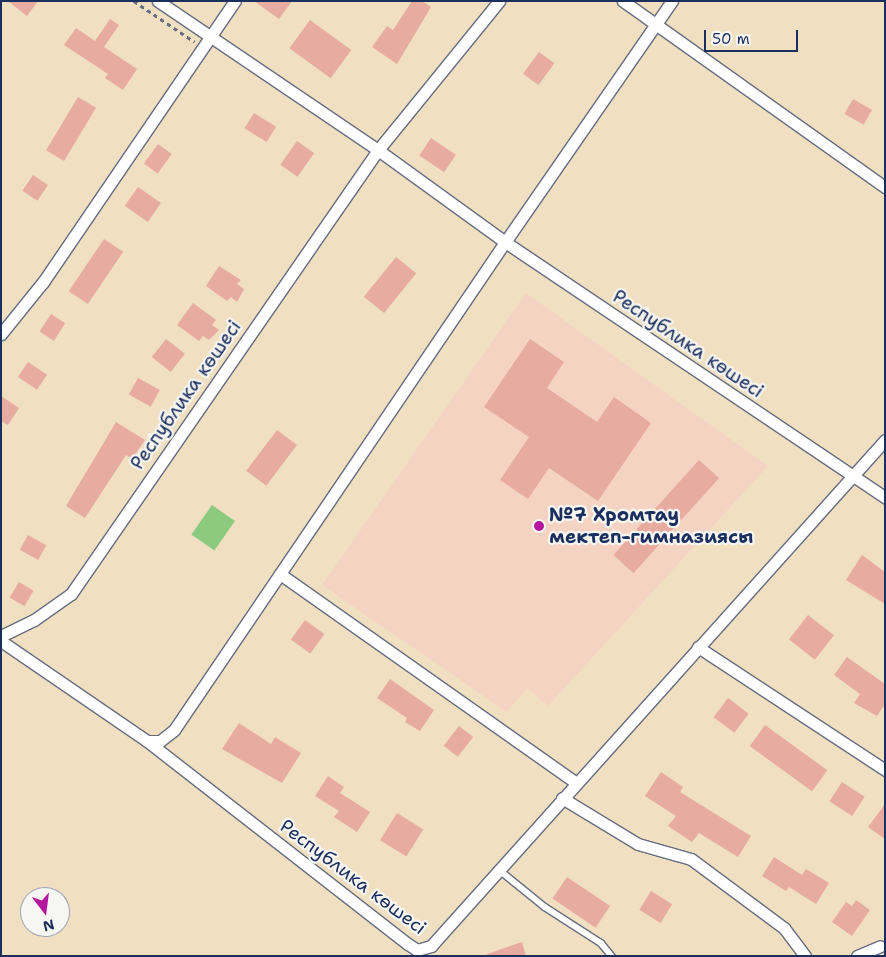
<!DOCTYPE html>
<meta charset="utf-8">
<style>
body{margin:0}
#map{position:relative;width:886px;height:957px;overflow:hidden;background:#f0dfc0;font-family:"Shantell Sans",sans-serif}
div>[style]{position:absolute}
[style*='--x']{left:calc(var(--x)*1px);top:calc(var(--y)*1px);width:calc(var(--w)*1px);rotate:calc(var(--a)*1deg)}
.built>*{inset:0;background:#f5d3c2}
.green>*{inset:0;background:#8cca80;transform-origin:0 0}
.building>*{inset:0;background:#e7aba0;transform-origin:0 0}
.path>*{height:2.5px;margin-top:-1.25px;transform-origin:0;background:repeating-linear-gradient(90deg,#666d80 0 4px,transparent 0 8px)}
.roads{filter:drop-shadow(1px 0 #666d80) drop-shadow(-1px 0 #666d80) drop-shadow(0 1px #666d80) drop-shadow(0 -1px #666d80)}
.lane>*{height:5.5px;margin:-2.75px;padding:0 2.75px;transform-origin:2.75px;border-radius:2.75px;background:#fff}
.street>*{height:11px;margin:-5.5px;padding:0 5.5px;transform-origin:5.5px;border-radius:5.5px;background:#fff}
.dots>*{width:14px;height:14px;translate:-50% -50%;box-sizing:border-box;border:2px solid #f6f6f2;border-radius:50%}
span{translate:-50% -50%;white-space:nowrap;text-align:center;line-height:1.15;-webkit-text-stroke:4.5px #f6f6f2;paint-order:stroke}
.street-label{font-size:19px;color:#1b2f5e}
.poi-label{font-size:19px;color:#1b2f5e;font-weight:700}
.left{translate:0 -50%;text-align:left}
.frame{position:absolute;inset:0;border:2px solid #1b2f5e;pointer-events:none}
.north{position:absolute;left:20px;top:887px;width:50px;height:50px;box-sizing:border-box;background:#f6f6f2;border:1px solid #9ea6b7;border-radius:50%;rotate:165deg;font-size:14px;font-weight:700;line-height:20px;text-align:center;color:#1b2f5e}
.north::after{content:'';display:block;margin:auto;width:18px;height:22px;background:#b5179e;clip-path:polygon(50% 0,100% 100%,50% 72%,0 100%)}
.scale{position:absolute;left:704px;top:30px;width:94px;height:22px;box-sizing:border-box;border:2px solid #1b2f5e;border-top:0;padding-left:6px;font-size:15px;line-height:18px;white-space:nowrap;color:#1b2f5e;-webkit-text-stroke:4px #f6f6f2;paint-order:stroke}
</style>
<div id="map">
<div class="built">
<i style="clip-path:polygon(526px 293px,768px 466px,548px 706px,527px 688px,507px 712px,322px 585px)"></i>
</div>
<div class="green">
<i style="left:212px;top:505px;width:28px;height:36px;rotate:35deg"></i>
</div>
<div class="building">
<i style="clip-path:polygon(8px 1px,38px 1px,27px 16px)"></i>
<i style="clip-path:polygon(254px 1px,292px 1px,279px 19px)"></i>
<i style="clip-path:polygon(412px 1px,422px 1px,431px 7px,397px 64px,372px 47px,387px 26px,393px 30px)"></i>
<i style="clip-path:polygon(110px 19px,119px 25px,104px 47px,137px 69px,123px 90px,105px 78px,108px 74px,64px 45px,76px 28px,95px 41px)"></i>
<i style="left:310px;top:20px;width:51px;height:35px;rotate:36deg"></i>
<i style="left:539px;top:52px;width:19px;height:27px;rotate:36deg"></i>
<i style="left:78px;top:97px;width:21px;height:62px;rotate:31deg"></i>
<i style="left:853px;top:99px;width:22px;height:17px;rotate:30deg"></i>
<i style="left:254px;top:113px;width:26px;height:18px;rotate:32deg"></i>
<i style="left:431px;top:138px;width:30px;height:21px;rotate:34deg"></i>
<i style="left:297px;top:141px;width:21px;height:29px;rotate:35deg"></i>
<i style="left:158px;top:144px;width:17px;height:24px;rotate:36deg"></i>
<i style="left:33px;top:175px;width:18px;height:19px;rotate:34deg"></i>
<i style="left:138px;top:187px;width:28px;height:23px;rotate:35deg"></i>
<i style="left:104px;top:239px;width:23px;height:63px;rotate:34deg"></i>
<i style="left:396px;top:257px;width:26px;height:51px;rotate:39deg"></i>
<i style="clip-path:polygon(219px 266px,241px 280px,237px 284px,244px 289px,237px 302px,231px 297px,227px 301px,206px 286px)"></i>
<i style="clip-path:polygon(193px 303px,216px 320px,212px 325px,219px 330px,209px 340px,203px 336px,199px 341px,177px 325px)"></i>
<i style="left:51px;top:314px;width:17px;height:21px;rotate:33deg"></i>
<i style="left:166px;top:339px;width:24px;height:23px;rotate:38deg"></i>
<i style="clip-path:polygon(530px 339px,564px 362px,547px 388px,597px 422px,614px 397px,651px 423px,598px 501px,549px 468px,528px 499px,500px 480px,529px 437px,484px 407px)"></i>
<i style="left:28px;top:362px;width:23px;height:18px;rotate:34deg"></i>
<i style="left:138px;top:378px;width:25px;height:19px;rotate:29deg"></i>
<i style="clip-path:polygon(1px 396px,19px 408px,8px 425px,1px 421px)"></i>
<i style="clip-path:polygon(116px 422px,145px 440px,132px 459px,126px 455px,85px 518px,66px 506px)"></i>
<i style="left:277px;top:430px;width:25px;height:51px;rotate:37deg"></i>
<i style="left:699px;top:460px;width:27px;height:128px;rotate:42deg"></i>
<i style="left:28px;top:535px;width:21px;height:17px;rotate:29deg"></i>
<i style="clip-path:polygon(862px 555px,885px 572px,885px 604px,846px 580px)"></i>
<i style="left:19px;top:582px;width:17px;height:18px;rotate:31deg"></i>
<i style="left:808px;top:615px;width:33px;height:31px;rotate:38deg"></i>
<i style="left:305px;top:620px;width:24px;height:24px;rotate:36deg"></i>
<i style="clip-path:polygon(847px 657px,885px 684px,885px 704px,877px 716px,854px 703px,860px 694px,834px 675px)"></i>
<i style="clip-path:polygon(390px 679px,434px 710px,420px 731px,405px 722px,407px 718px,377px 698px)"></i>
<i style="left:728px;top:698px;width:26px;height:24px;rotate:37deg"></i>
<i style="clip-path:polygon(239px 723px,271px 744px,275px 737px,301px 753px,282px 783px,222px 749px)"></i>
<i style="left:765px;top:725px;width:77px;height:26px;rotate:36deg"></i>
<i style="left:459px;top:726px;width:18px;height:25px;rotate:38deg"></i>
<i style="clip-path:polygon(661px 772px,683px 787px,680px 792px,751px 836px,738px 857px,699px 833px,692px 842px,668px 826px,676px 816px,645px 796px)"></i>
<i style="clip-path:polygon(328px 776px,344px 787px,340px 793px,370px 812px,357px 832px,334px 817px,339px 811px,315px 796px)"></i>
<i style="left:842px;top:782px;width:27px;height:23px;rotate:33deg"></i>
<i style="clip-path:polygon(885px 804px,885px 839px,868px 827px)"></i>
<i style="left:397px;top:813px;width:31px;height:32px;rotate:32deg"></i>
<i style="clip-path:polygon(774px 857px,802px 875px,806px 869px,829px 883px,816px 904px,789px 887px,786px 891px,762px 876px)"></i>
<i style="left:567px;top:877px;width:52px;height:26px;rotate:34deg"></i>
<i style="left:651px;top:891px;width:25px;height:22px;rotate:32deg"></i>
<i style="clip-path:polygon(856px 900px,870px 910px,852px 936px,832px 922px,846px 902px,852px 906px)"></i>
<i style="clip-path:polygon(522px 942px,526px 956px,488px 956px,487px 954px)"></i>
</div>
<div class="path">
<i style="--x:134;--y:1;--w:73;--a:33.9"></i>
</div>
<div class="roads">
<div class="lane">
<i style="--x:498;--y:869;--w:60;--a:39"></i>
<i style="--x:545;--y:907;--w:67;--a:32.7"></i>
<i style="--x:601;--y:943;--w:17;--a:50"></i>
</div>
<div class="street">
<i style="--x:158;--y:1;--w:266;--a:34.1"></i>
<i style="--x:378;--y:150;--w:157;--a:35.9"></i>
<i style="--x:505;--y:242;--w:458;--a:33.9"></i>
<i style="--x:623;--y:1;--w:321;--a:35.4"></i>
<i style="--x:1;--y:334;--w:67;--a:-51.1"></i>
<i style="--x:43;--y:282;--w:340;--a:-55.7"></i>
<i style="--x:280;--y:574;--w:362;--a:35.2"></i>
<i style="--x:1;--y:636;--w:37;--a:-26"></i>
<i style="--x:34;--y:620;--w:45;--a:-35.1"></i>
<i style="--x:71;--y:594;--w:540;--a:-55.34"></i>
<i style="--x:378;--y:150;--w:192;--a:-50.9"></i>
<i style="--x:1;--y:641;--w:177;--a:34.4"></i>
<i style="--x:147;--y:741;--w:13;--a:0"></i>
<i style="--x:160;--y:741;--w:18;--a:-38"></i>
<i style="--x:174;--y:730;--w:590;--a:-55.85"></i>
<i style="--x:505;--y:242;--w:293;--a:-55.3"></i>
<i style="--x:698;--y:647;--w:224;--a:33.3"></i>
<i style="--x:147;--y:741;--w:331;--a:37.9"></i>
<i style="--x:408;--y:944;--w:11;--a:34"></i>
<i style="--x:417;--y:950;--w:15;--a:-16"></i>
<i style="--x:431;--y:946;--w:680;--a:-48.1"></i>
<i style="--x:562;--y:798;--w:89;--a:31.2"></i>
<i style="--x:638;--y:844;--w:55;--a:15.8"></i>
<i style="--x:691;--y:859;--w:116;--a:36.6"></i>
<i style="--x:784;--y:928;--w:35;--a:53"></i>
<i style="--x:857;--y:956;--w:25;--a:-23"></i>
</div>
</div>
<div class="dots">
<i style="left:539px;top:526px;background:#b5179e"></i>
</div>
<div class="street-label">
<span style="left:688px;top:344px;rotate:34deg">Республика көшесі</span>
<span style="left:186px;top:395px;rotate:-55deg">Республика көшесі</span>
<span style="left:353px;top:877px;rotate:37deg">Республика көшесі</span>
</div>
<div class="poi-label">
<span class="left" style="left:549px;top:526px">№7 Хромтау<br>мектеп-гимназиясы</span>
</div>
<div class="frame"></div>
<div class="north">N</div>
<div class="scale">50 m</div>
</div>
